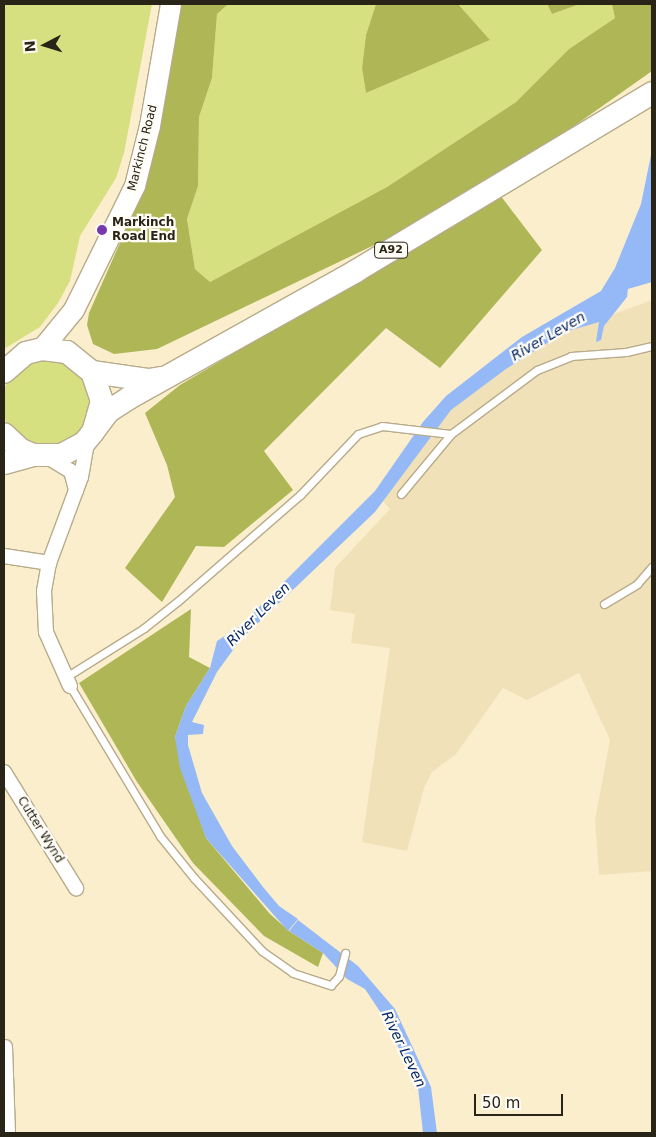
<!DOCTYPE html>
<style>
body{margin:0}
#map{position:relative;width:656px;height:1137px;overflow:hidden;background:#fbeecc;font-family:"DejaVu Sans",sans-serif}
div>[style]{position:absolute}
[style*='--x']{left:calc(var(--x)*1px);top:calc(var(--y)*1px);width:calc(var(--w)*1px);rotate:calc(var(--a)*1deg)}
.built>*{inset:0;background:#f1e1b9}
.green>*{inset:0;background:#d7e080}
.round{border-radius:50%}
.forest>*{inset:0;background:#aeb655}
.water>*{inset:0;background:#95b9f7}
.roads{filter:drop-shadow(1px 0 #b7ab8b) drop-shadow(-1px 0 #b7ab8b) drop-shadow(0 1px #b7ab8b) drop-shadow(0 -1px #b7ab8b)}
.service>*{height:7px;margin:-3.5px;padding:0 3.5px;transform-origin:3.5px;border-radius:3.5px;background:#fff}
.minor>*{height:14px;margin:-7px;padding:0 7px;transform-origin:7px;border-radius:7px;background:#fff}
.secondary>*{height:20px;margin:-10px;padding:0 10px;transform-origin:10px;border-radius:10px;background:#fff}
.trunk>*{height:22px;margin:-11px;padding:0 11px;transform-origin:11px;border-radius:11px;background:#fff}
.dots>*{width:14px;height:14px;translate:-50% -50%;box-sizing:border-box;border:2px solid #fefcf5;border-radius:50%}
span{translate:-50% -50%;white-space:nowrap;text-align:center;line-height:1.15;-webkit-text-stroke:4.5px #fefcf5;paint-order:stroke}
.shield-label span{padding:1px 4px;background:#fefcf5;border:1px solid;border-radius:4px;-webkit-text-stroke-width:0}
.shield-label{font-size:11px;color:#292418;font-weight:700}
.street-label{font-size:12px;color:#292418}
.poi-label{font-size:12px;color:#292418;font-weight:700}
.left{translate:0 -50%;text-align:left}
.water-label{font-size:14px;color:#032769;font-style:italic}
.frame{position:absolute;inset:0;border:5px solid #292418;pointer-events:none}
.north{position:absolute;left:20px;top:20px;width:50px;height:50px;-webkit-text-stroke:4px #fefcf5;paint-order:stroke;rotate:265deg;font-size:14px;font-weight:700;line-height:20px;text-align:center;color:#292418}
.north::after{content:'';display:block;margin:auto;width:18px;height:22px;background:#292418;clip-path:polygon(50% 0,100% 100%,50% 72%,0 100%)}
.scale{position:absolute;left:474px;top:1094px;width:89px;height:22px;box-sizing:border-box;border:2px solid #292418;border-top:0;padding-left:6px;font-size:15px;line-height:18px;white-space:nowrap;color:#292418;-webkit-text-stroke:4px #fefcf5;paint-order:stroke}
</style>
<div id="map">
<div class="built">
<i style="clip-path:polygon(652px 300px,652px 871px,599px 875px,595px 820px,610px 740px,579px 673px,527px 700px,503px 688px,456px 754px,432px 772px,424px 788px,407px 851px,362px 842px,390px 648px,351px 643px,355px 614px,330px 610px,335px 568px,390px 509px,383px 501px,450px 410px,506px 369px,565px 332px)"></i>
</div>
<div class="green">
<i style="clip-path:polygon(4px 4px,152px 4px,124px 153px,116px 178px,80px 236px,70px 281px,58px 303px,40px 327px,4px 349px)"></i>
<i style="clip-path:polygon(228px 4px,376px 4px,366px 35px,362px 68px,366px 93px,490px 40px,458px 4px,547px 4px,552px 14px,580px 4px,612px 4px,615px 18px,569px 49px,516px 102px,387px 187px,210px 282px,195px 269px,187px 219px,198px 186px,199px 117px,212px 78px,217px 13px)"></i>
<i class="round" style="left:2px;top:359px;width:88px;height:88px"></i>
</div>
<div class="forest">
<i style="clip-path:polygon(182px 4px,228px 4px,217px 14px,212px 78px,199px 117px,198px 186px,187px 219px,195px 269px,210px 282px,387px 187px,516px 102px,569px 49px,615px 18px,612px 4px,652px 4px,652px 71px,567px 131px,414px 226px,157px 349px,114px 354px,93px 344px,87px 325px,89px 313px,142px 193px,150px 168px)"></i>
<i style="clip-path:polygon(376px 4px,458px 4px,490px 40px,366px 93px,362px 68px,366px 35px)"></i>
<i style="clip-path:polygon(547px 4px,580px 4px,552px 14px)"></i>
<i style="clip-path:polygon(500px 195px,542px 250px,440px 368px,386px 328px,264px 451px,293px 490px,224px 547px,196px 546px,162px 602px,125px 568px,175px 497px,167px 465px,145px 413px,180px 385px)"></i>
<i style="clip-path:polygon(191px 609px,189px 657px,210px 668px,186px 706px,175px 737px,206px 838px,270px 914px,289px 931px,323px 953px,318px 967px,264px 936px,193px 863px,137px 782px,79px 683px)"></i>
</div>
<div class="water">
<i style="clip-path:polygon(652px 150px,652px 282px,628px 289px,627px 297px,604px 326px,601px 340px,596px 342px,599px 322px,565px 332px,506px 369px,451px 410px,375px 512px,241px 639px,217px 672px,192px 722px,204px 725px,203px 734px,188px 735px,188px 745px,202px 793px,232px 846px,263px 887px,279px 906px,298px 919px,288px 931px,206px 838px,180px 768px,175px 737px,186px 706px,210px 668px,217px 641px,240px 626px,375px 491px,423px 422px,446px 396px,522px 337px,601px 291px,615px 268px,641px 204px)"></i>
<i style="clip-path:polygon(298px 920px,358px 966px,395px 1009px,431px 1087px,437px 1133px,423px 1133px,418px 1087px,383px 1016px,365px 989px,347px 979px,323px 953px,289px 931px)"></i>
</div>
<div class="roads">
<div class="service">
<i style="--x:401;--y:494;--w:78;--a:-50.2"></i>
<i style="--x:451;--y:434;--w:107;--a:-36.7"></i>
<i style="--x:537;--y:370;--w:37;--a:-22"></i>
<i style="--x:571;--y:356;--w:55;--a:-4.2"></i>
<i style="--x:626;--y:352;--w:27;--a:-13"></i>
<i style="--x:604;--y:604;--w:39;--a:-31"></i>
<i style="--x:637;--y:584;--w:23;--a:-49"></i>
<i style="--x:66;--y:677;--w:92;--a:-32.1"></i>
<i style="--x:144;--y:628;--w:43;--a:-38.5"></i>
<i style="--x:178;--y:601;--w:162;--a:-41"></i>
<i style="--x:300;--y:495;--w:84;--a:-46.4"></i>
<i style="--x:358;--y:434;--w:25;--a:-18"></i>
<i style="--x:382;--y:426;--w:69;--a:6.6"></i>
<i style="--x:70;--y:686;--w:175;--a:59"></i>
<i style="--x:160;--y:836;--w:54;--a:51"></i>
<i style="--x:194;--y:878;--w:100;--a:47"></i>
<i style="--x:262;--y:951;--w:38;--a:35"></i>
<i style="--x:293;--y:973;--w:40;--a:18"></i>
<i style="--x:331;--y:985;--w:12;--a:-48"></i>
<i style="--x:339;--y:976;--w:24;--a:-75"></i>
</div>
<div class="minor">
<i style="--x:49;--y:458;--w:26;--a:31"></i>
<i style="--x:71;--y:471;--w:20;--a:75"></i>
<i style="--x:4;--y:556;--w:46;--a:8.8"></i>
<i style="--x:70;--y:686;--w:59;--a:-114"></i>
<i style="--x:46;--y:632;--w:41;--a:-92.8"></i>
<i style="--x:44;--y:591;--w:28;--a:-80"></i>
<i style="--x:49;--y:563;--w:92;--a:-69.6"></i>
<i style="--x:81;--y:477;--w:39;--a:-80"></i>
<i style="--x:4;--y:772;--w:137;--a:58.2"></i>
<i style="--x:5;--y:1047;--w:86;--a:88"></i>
</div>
<div class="secondary">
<i style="--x:42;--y:349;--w:50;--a:-50.6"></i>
<i style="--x:74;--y:310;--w:138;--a:-63.8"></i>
<i style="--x:135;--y:186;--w:62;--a:-76"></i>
<i style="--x:150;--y:126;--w:124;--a:-80.2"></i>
</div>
<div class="trunk">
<i style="--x:4;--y:372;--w:29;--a:-41"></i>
<i style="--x:26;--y:353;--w:16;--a:-14"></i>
<i style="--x:42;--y:349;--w:25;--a:7"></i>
<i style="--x:67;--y:352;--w:32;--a:39"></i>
<i style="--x:92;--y:372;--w:31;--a:71"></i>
<i style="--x:102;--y:401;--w:32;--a:106"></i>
<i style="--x:93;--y:432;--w:14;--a:129"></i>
<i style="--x:84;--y:443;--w:26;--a:152"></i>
<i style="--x:61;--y:455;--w:28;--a:180"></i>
<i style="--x:33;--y:455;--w:13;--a:-157"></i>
<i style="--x:21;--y:450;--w:23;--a:-137"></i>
<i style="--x:92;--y:372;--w:58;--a:8"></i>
<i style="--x:149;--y:380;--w:13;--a:-9"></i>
<i style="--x:93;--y:432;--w:26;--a:-53"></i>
<i style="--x:109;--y:411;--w:24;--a:-33"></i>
<i style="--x:129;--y:398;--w:260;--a:-29.2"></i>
<i style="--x:356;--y:271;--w:345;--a:-31"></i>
<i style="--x:4;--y:463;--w:30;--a:-15"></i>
</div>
</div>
<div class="dots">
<i style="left:102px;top:230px;background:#7638ad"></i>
</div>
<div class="shield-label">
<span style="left:391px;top:250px">A92</span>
</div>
<div class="street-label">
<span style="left:143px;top:148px;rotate:-76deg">Markinch Road</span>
<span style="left:40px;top:830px;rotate:58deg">Cutter Wynd</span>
</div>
<div class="poi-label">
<span class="left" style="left:112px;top:230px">Markinch<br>Road End</span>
</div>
<div class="water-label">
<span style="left:548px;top:336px;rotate:-30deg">River Leven</span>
<span style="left:258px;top:614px;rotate:-45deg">River Leven</span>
<span style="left:404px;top:1049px;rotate:64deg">River Leven</span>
</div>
<div class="frame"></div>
<div class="north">N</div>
<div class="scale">50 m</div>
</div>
